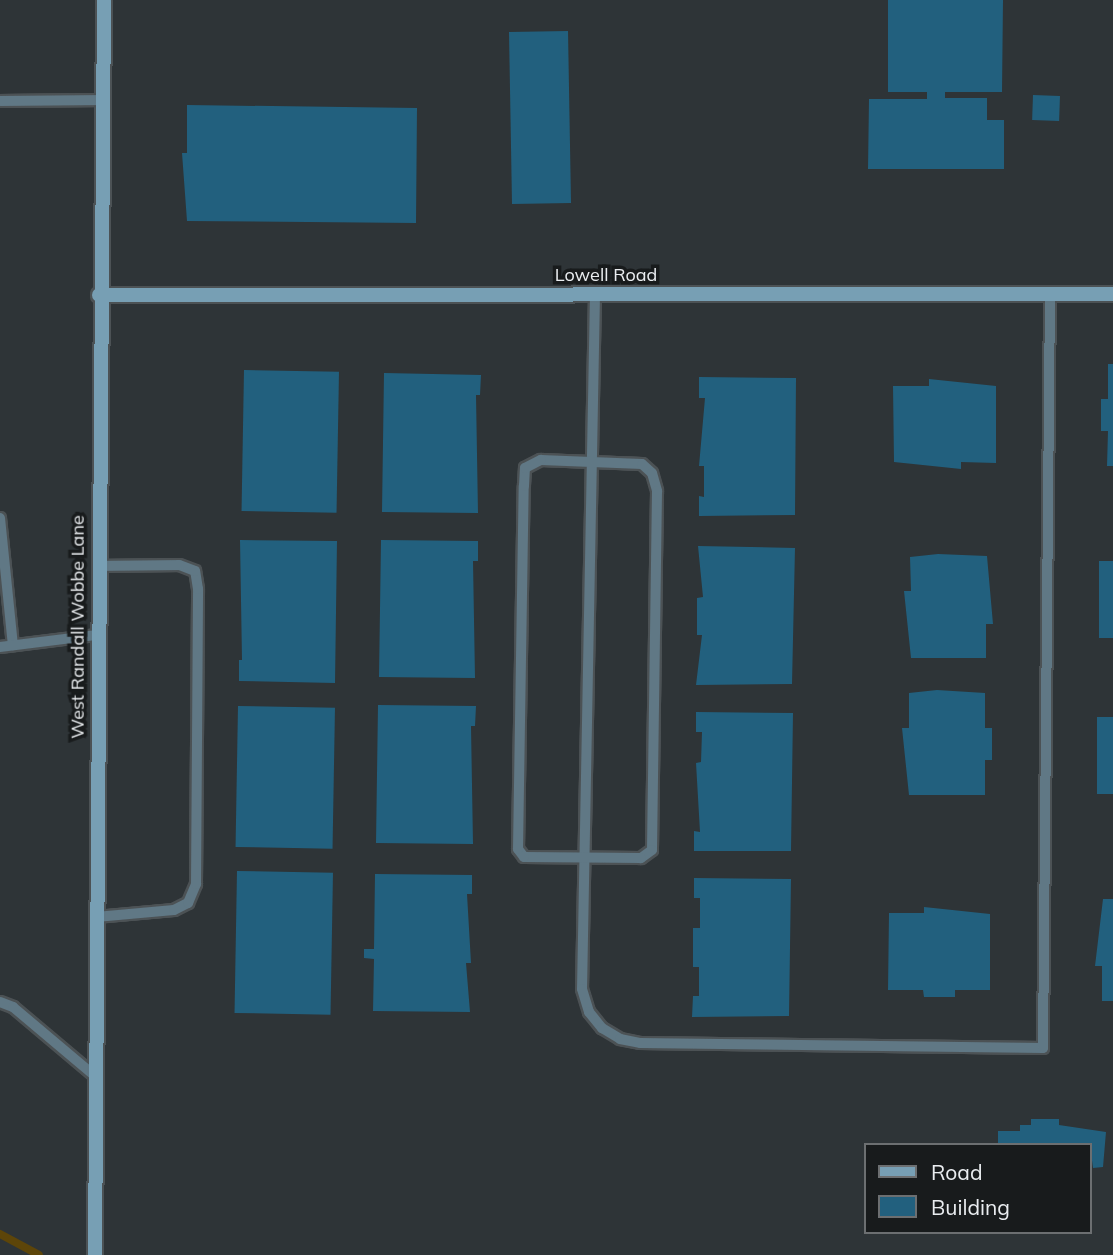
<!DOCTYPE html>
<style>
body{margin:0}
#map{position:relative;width:1113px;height:1255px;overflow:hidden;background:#2e3437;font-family:Mulish,sans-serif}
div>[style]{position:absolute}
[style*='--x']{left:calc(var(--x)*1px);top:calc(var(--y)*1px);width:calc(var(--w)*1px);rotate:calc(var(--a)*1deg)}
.stream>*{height:8px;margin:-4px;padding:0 4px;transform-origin:4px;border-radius:4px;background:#5d4509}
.building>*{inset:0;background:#22607e;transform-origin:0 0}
.roads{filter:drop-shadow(2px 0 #4c5255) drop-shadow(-2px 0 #4c5255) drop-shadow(0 2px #4c5255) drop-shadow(0 -2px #4c5255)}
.lane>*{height:10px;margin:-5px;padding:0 5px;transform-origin:5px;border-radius:5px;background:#607885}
.secondary>*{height:14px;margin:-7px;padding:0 7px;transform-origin:7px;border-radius:7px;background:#779fb4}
span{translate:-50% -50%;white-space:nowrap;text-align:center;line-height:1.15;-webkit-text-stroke:7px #181b1c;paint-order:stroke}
.street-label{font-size:18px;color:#eaedf0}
.legend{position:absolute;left:864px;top:1143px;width:228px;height:91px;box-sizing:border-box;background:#181b1c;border:2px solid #6c6f71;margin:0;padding:9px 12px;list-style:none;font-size:21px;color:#eaedf0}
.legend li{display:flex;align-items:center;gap:14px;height:35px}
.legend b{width:35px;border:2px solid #6c6f71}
</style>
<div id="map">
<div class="stream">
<i style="--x:0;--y:1234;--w:44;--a:28.3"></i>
</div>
<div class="building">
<i style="clip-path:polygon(888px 0,1003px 0,1002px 92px,945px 92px,945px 98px,987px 98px,987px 120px,1004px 120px,1004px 169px,868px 169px,869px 99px,927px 99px,927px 92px,888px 92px)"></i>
<i style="left:568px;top:31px;width:172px;height:59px;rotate:89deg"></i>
<i style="left:1033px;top:95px;width:27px;height:25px;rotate:2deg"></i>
<i style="clip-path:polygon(187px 105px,417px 108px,416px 223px,187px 221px,182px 153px,187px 153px)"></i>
<i style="clip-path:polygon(1108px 364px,1113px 364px,1113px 466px,1107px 466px,1108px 431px,1101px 431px,1101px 399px,1108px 399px)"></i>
<i style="left:244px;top:370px;width:95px;height:141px;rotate:1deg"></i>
<i style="clip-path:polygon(384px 373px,481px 375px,480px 395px,476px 395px,478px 513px,382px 512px)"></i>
<i style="clip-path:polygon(699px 377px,796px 378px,795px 515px,699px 516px,699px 496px,704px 497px,704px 466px,699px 466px,705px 398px,699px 398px)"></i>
<i style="clip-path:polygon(929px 379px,996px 386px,996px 463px,961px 462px,961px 469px,894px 462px,893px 386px,929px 386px)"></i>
<i style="clip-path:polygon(240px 540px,337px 541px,335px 683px,239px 681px,239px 660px,242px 660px)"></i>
<i style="clip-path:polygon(381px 540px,478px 541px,478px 561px,473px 561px,475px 678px,379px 677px)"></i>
<i style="clip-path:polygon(698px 546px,795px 548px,792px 684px,696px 685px,702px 635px,697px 635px,697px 598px,703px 597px)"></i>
<i style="clip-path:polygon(938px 554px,987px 556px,993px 624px,986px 624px,986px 658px,911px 658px,904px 591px,911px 591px,910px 557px)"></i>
<i style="left:1113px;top:561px;width:77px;height:14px;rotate:90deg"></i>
<i style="clip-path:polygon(937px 690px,985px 693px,985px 728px,992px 728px,992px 760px,985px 760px,985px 795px,909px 795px,902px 728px,909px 728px,909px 693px)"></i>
<i style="clip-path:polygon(378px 705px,476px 706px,475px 726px,471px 726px,473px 844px,376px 843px)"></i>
<i style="left:238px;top:706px;width:97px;height:141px;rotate:1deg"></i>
<i style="clip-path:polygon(696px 712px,793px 713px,791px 851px,694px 851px,694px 831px,700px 832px,696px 763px,701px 762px,702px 732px,696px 732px)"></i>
<i style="left:1097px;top:717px;width:16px;height:77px"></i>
<i style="left:237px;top:871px;width:96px;height:142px;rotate:1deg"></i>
<i style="clip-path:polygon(375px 874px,472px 875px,472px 894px,467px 894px,471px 963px,466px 963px,470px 1012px,373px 1011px,374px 959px,364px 958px,364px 949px,374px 949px)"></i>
<i style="clip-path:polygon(694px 878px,791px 879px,789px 1016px,692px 1017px,693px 996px,699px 996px,699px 967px,693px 967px,693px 928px,700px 928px,700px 898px,694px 898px)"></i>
<i style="clip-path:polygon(1103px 899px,1113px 899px,1113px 1001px,1102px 1001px,1102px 966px,1095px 966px)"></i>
<i style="clip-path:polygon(924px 907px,990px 914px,990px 990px,955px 990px,955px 997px,924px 997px,923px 990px,888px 990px,889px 913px,924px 913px)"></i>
<i style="clip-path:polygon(1031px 1119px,1059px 1119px,1059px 1125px,1106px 1132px,1103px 1167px,1093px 1168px,1090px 1145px,998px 1145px,998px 1131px,1020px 1131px,1020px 1125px,1031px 1125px)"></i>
</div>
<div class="roads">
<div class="lane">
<i style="--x:0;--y:101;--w:102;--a:-0.6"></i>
<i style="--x:595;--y:294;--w:695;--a:91.07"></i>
<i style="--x:582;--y:989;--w:24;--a:73"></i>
<i style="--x:589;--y:1012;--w:21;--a:51"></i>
<i style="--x:602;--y:1028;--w:21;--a:31"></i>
<i style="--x:620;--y:1039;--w:20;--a:11"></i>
<i style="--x:640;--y:1043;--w:403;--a:0.7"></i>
<i style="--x:1043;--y:1048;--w:753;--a:-89.47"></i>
<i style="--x:541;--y:460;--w:101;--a:2.3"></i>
<i style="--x:642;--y:464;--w:13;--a:42"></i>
<i style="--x:652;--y:473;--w:19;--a:74"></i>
<i style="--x:657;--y:491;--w:359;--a:90.8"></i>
<i style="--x:652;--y:850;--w:14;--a:144"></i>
<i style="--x:641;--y:858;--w:117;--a:-179.5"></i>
<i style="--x:524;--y:857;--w:10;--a:-127"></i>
<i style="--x:518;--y:849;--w:363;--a:-89.1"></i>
<i style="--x:524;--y:486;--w:18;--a:-87"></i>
<i style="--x:525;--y:468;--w:18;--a:-27"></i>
<i style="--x:0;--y:518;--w:128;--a:84.2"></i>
<i style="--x:0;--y:647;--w:98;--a:-7.1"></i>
<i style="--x:96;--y:917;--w:78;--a:-5.1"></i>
<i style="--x:174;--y:910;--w:16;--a:-27"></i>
<i style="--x:188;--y:903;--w:21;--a:-67"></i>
<i style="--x:196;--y:884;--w:295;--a:-89.6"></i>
<i style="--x:198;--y:589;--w:18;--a:-99"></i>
<i style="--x:195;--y:571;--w:17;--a:-159"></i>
<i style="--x:179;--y:565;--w:81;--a:179.3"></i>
<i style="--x:0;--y:1002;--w:14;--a:21"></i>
<i style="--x:13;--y:1007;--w:109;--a:40.1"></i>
</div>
<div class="secondary">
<i style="--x:99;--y:295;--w:1014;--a:-0.06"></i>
<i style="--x:95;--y:1255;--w:1255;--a:-89.59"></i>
</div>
</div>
<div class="street-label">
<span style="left:606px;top:275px">Lowell Road</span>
<span style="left:78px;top:627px;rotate:-90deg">West Randall Wobbe Lane</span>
</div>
<ul class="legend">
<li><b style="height:9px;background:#779fb4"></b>Road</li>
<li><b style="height:19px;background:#22607e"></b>Building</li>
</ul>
</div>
